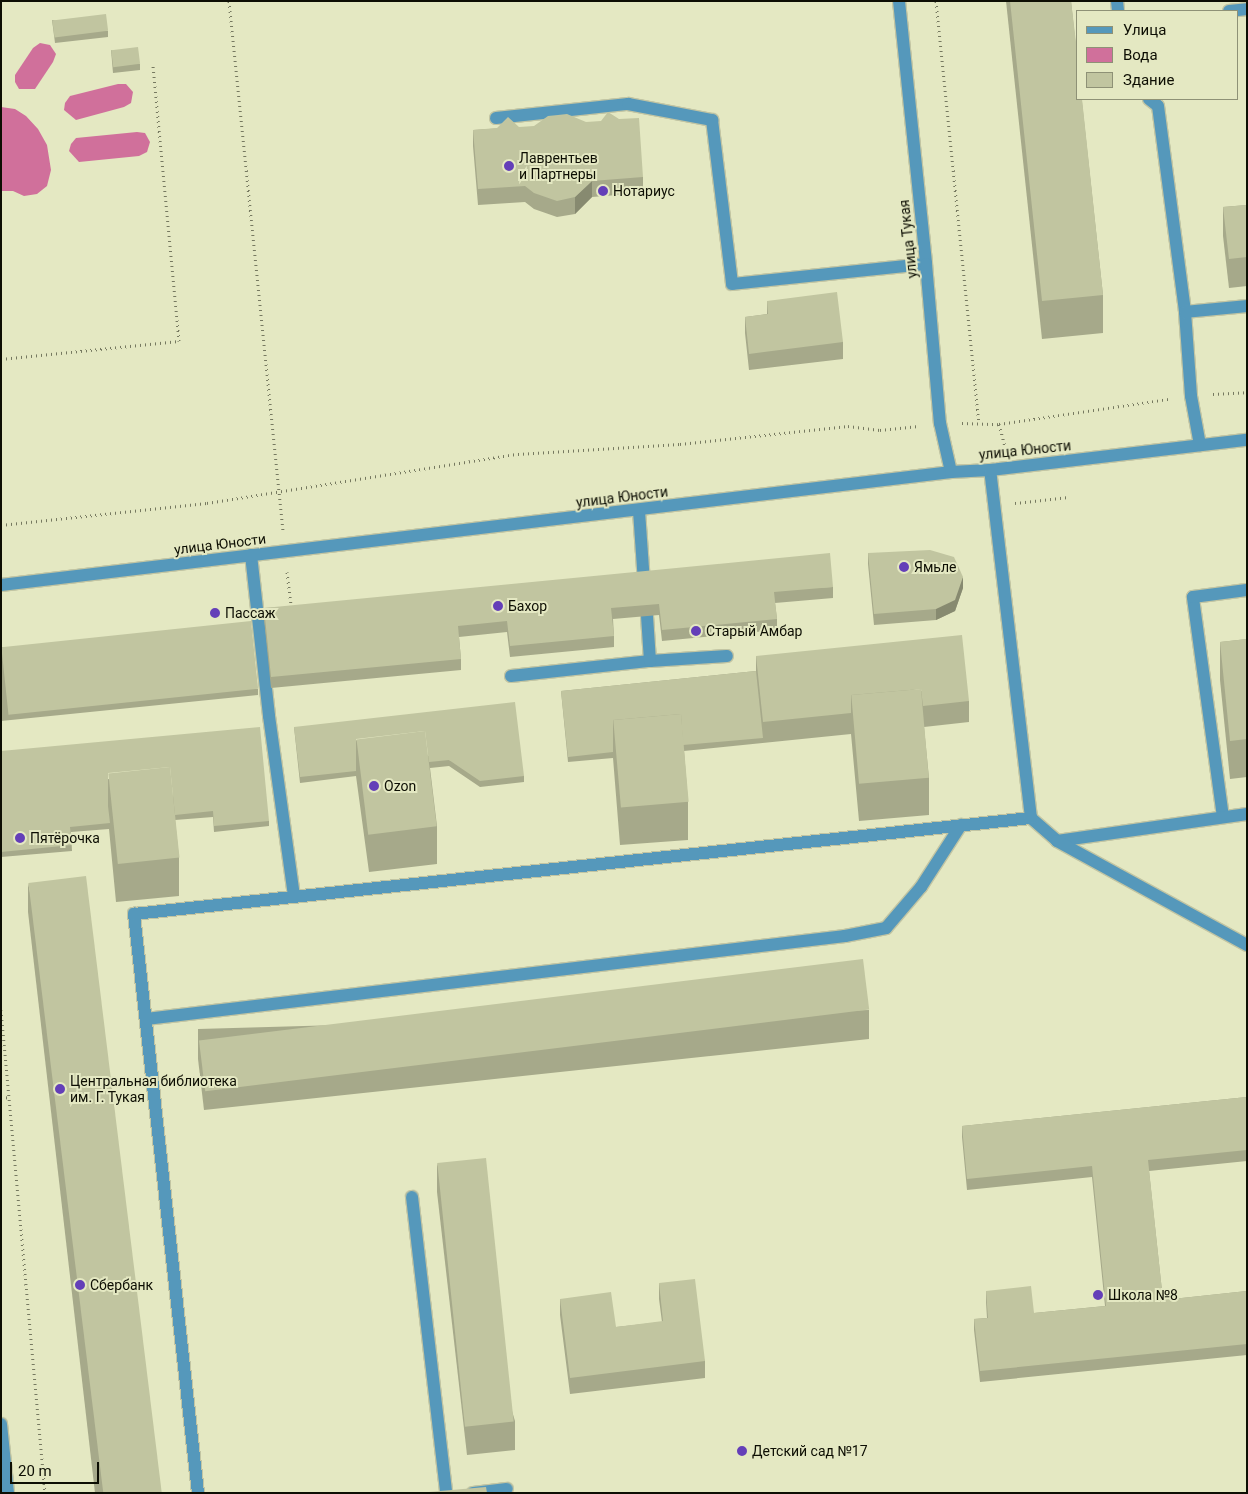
<!DOCTYPE html>
<meta charset="utf-8">
<style>
body{margin:0}
#map{position:relative;width:1248px;height:1494px;overflow:hidden;background:#e4e8c2;font-family:Roboto,sans-serif}
div>[style]{position:absolute}
[style*='--x']{left:calc(var(--x)*1px);top:calc(var(--y)*1px);width:calc(var(--w)*1px);rotate:calc(var(--a)*1deg)}
.water>*{inset:0;background:#d0709b}
.path>*{height:3px;margin-top:-1.5px;transform-origin:0;background:repeating-linear-gradient(90deg,#767960 0 1px,transparent 0 5px)}
.roads{filter:drop-shadow(1px 0 #c2c5a3) drop-shadow(-1px 0 #c2c5a3) drop-shadow(0 1px #c2c5a3) drop-shadow(0 -1px #c2c5a3)}
.service>*{height:12px;margin:-6px;padding:0 6px;transform-origin:6px;border-radius:6px;background:#5598bb}
.tertiary>*{height:12px;margin:-6px;padding:0 6px;transform-origin:6px;border-radius:6px;background:#5598bb}
.wall>*{inset:0;background:#a6a98a}
.shaded-wall>*{inset:0;background:#878a70}
.building>*{inset:0;background:#c1c5a0;transform-origin:0 0}
.dots>*{width:14px;height:14px;translate:-50% -50%;box-sizing:border-box;border:2px solid #e4e8c2;border-radius:50%}
span{translate:-50% -50%;white-space:nowrap;text-align:center;line-height:1.15;-webkit-text-stroke:4px #e4e8c2;paint-order:stroke}
.poi-label{font-size:14px;color:#0d0e03}
.left{translate:0 -50%;text-align:left}
.street-label{font-size:14px;color:#0d0e03}
.frame{position:absolute;inset:0;border:2px solid #0d0e03;pointer-events:none}
.legend{position:absolute;left:1076px;top:10px;width:162px;height:90px;box-sizing:border-box;background:#e4e8c2;border:1px solid #8e9176;margin:0;padding:6px 9px;list-style:none;font-size:15px;color:#0d0e03}
.legend li{display:flex;align-items:center;gap:10px;height:25px}
.legend b{width:25px;border:1px solid #8e9176}
.scale{position:absolute;left:10px;top:1462px;width:89px;height:22px;box-sizing:border-box;border:2px solid #0d0e03;border-top:0;padding-left:6px;font-size:15px;line-height:18px;white-space:nowrap;color:#0d0e03;-webkit-text-stroke:4px #e4e8c2;paint-order:stroke}
</style>
<div id="map">
<div class="water">
<i style="clip-path:polygon(40px 43px,50px 45px,56px 54px,53px 62px,35px 89px,19px 89px,15px 82px,15px 75px,33px 48px)"></i>
<i style="clip-path:polygon(118px 84px,126px 84px,133px 92px,131px 103px,124px 107px,76px 120px,64px 110px,65px 103px,70px 96px)"></i>
<i style="clip-path:polygon(1px 107px,15px 109px,26px 116px,38px 129px,47px 145px,51px 170px,47px 186px,37px 194px,24px 196px,13px 191px,1px 191px)"></i>
<i style="clip-path:polygon(137px 132px,145px 133px,150px 142px,147px 152px,139px 156px,79px 162px,69px 151px,71px 144px,76px 138px)"></i>
</div>
<div class="path">
<i style="--x:229;--y:1;--w:533;--a:84.18"></i>
<i style="--x:936;--y:1;--w:424;--a:84.2"></i>
<i style="--x:1;--y:359;--w:179;--a:-5.8"></i>
<i style="--x:179;--y:341;--w:277;--a:-95.4"></i>
<i style="--x:1213;--y:394;--w:34;--a:-3"></i>
<i style="--x:962;--y:423;--w:37;--a:2"></i>
<i style="--x:999;--y:424;--w:172;--a:-8.4"></i>
<i style="--x:999;--y:424;--w:24;--a:75"></i>
<i style="--x:1015;--y:503;--w:54;--a:-6.3"></i>
<i style="--x:1;--y:525;--w:207;--a:-6.1"></i>
<i style="--x:207;--y:503;--w:315;--a:-9"></i>
<i style="--x:518;--y:454;--w:162;--a:-3.5"></i>
<i style="--x:680;--y:444;--w:169;--a:-6.1"></i>
<i style="--x:848;--y:426;--w:32;--a:7"></i>
<i style="--x:880;--y:430;--w:39;--a:-6"></i>
<i style="--x:287;--y:572;--w:34;--a:83"></i>
<i style="--x:1;--y:1010;--w:485;--a:84.8"></i>
<i style="--x:1;--y:1098;--w:9;--a:-6"></i>
</div>
<div class="roads">
<div class="service">
<i style="--x:1117;--y:1;--w:10;--a:84"></i>
<i style="--x:1229;--y:11;--w:18;--a:-6"></i>
<i style="--x:1149;--y:99;--w:11;--a:38"></i>
<i style="--x:1158;--y:106;--w:208;--a:82.5"></i>
<i style="--x:1185;--y:312;--w:84;--a:85.9"></i>
<i style="--x:1191;--y:396;--w:50;--a:79.6"></i>
<i style="--x:496;--y:118;--w:133;--a:-6.1"></i>
<i style="--x:628;--y:104;--w:86;--a:10.8"></i>
<i style="--x:712;--y:120;--w:165;--a:83"></i>
<i style="--x:732;--y:284;--w:195;--a:-5.9"></i>
<i style="--x:1185;--y:312;--w:62;--a:-5.5"></i>
<i style="--x:639;--y:511;--w:71;--a:86"></i>
<i style="--x:251;--y:555;--w:162;--a:83.6"></i>
<i style="--x:269;--y:716;--w:182;--a:82.1"></i>
<i style="--x:650;--y:661;--w:77;--a:-3.7"></i>
<i style="--x:511;--y:676;--w:140;--a:-6.2"></i>
<i style="--x:650;--y:661;--w:45;--a:-93.8"></i>
<i style="--x:1223;--y:817;--w:222;--a:-97.8"></i>
<i style="--x:1193;--y:597;--w:54;--a:-7.4"></i>
<i style="--x:1031;--y:818;--w:35;--a:41"></i>
<i style="--x:1057;--y:841;--w:192;--a:-8.1"></i>
<i style="--x:1057;--y:841;--w:217;--a:28.7"></i>
<i style="--x:146;--y:1019;--w:704;--a:-6.77"></i>
<i style="--x:845;--y:936;--w:42;--a:-11"></i>
<i style="--x:886;--y:928;--w:54;--a:-49.5"></i>
<i style="--x:921;--y:887;--w:74;--a:-57.2"></i>
<i style="--x:412;--y:1197;--w:298;--a:83.4"></i>
<i style="--x:198;--y:1493;--w:583;--a:-96.31"></i>
<i style="--x:134;--y:914;--w:902;--a:-6.11"></i>
<i style="--x:1031;--y:818;--w:350;--a:-96.7"></i>
<i style="--x:473;--y:1493;--w:34;--a:-7"></i>
</div>
<div class="tertiary">
<i style="--x:899;--y:1;--w:264;--a:84.1"></i>
<i style="--x:926;--y:264;--w:160;--a:85"></i>
<i style="--x:940;--y:423;--w:50;--a:77.3"></i>
<i style="--x:1;--y:585;--w:957;--a:-6.78"></i>
<i style="--x:951;--y:472;--w:39;--a:-3"></i>
<i style="--x:990;--y:470;--w:259;--a:-6.7"></i>
<i style="--x:1;--y:1424;--w:69;--a:84.2"></i>
</div>
</div>
<div class="wall">
<i style="clip-path:polygon(1006px 1px,1071px 1px,1103px 295px,1103px 333px,1042px 339px)"></i>
<i style="clip-path:polygon(52px 20px,108px 31px,108px 37px,55px 43px)"></i>
<i style="clip-path:polygon(111px 50px,140px 64px,140px 70px,113px 73px)"></i>
<i style="clip-path:polygon(519px 127px,643px 177px,643px 193px,592px 197px,575px 214px,557px 217px,534px 209px,525px 202px,478px 205px,473px 146px,473px 130px)"></i>
<i style="clip-path:polygon(1247px 205px,1247px 286px,1229px 288px,1223px 236px,1223px 207px)"></i>
<i style="clip-path:polygon(767px 301px,843px 342px,843px 359px,749px 370px,745px 333px,745px 317px,767px 314px)"></i>
<i style="clip-path:polygon(868px 553px,963px 588px,955px 611px,936px 620px,874px 625px,868px 564px)"></i>
<i style="clip-path:polygon(833px 587px,833px 598px,775px 603px,777px 619px,777px 630px,662px 641px,659px 615px,613px 619px,614px 636px,614px 647px,510px 657px,507px 632px,459px 637px,461px 659px,461px 670px,271px 688px,264px 619px,264px 608px)"></i>
<i style="clip-path:polygon(1247px 639px,1247px 777px,1230px 779px,1220px 680px,1220px 642px)"></i>
<i style="clip-path:polygon(1px 647px,258px 689px,258px 695px,1px 721px)"></i>
<i style="clip-path:polygon(756px 656px,969px 701px,969px 722px,924px 727px,929px 778px,929px 815px,859px 821px,851px 734px,684px 751px,688px 802px,688px 840px,620px 845px,613px 758px,568px 762px,561px 691px,756px 671px)"></i>
<i style="clip-path:polygon(294px 727px,524px 776px,524px 782px,480px 787px,449px 766px,430px 768px,437px 826px,437px 864px,369px 872px,356px 776px,300px 783px)"></i>
<i style="clip-path:polygon(1px 751px,269px 821px,269px 826px,214px 832px,213px 817px,175px 820px,179px 858px,179px 896px,116px 902px,109px 829px,71px 832px,72px 851px,1px 857px)"></i>
<i style="clip-path:polygon(28px 883px,157px 1493px,95px 1493px,28px 912px)"></i>
<i style="clip-path:polygon(869px 1010px,869px 1039px,204px 1110px,198px 1059px,198px 1029px)"></i>
<i style="clip-path:polygon(1247px 1097px,1247px 1161px,1149px 1171px,1163px 1300px,1247px 1291px,1247px 1355px,980px 1382px,974px 1330px,974px 1319px,987px 1318px,986px 1302px,986px 1291px,1034px 1313px,1105px 1306px,1092px 1177px,967px 1190px,962px 1137px,962px 1126px)"></i>
<i style="clip-path:polygon(437px 1163px,515px 1421px,515px 1450px,467px 1455px,437px 1192px)"></i>
<i style="clip-path:polygon(659px 1283px,705px 1361px,705px 1378px,570px 1394px,560px 1315px,560px 1299px,616px 1327px,662px 1322px,659px 1299px)"></i>
</div>
<div class="shaded-wall">
<i style="clip-path:polygon(592px 181px,592px 197px,575px 214px,575px 197px)"></i>
<i style="clip-path:polygon(963px 577px,963px 588px,955px 611px,936px 620px,936px 609px)"></i>
</div>
<div class="building">
<i style="clip-path:polygon(1010px 1px,1071px 1px,1077px 51px,1077px 99px,1082px 99px,1103px 295px,1042px 301px)"></i>
<i style="left:106px;top:14px;width:17px;height:54px;rotate:83deg"></i>
<i style="left:138px;top:47px;width:17px;height:27px;rotate:83deg"></i>
<i style="clip-path:polygon(608px 112px,619px 119px,639px 118px,643px 177px,592px 181px,575px 197px,557px 201px,534px 193px,525px 186px,478px 189px,473px 130px,497px 128px,508px 117px,519px 127px,534px 126px,548px 116px,558px 115px,567px 114px,586px 122px,601px 121px)"></i>
<i style="clip-path:polygon(1247px 205px,1247px 257px,1229px 259px,1223px 207px)"></i>
<i style="clip-path:polygon(837px 292px,843px 342px,749px 354px,745px 317px,768px 314px,767px 301px)"></i>
<i style="clip-path:polygon(930px 550px,954px 557px,963px 577px,955px 600px,936px 609px,874px 614px,868px 553px)"></i>
<i style="clip-path:polygon(830px 553px,833px 587px,774px 592px,777px 619px,662px 630px,659px 604px,611px 608px,614px 636px,510px 646px,507px 621px,458px 626px,461px 659px,271px 677px,264px 608px)"></i>
<i style="left:251px;top:621px;width:68px;height:251px;rotate:84deg"></i>
<i style="clip-path:polygon(962px 635px,969px 701px,923px 706px,921px 689px,851px 695px,851px 713px,763px 722px,756px 656px)"></i>
<i style="clip-path:polygon(1247px 639px,1247px 739px,1230px 741px,1220px 642px)"></i>
<i style="clip-path:polygon(756px 671px,763px 738px,683px 745px,681px 714px,613px 720px,613px 752px,568px 757px,561px 691px)"></i>
<i style="left:921px;top:689px;width:89px;height:70px;rotate:85deg"></i>
<i style="clip-path:polygon(515px 702px,524px 776px,480px 781px,449px 760px,429px 762px,425px 731px,356px 739px,356px 771px,300px 777px,294px 727px)"></i>
<i style="left:681px;top:714px;width:88px;height:68px;rotate:85deg"></i>
<i style="clip-path:polygon(260px 727px,269px 821px,214px 826px,213px 811px,175px 815px,170px 767px,108px 773px,108px 806px,110px 823px,70px 827px,72px 845px,1px 852px,1px 751px)"></i>
<i style="left:425px;top:731px;width:96px;height:69px;rotate:83deg"></i>
<i style="left:170px;top:767px;width:91px;height:62px;rotate:84deg"></i>
<i style="left:86px;top:876px;width:621px;height:58px;rotate:83deg"></i>
<i style="left:863px;top:959px;width:51px;height:669px;rotate:83deg"></i>
<i style="clip-path:polygon(1247px 1097px,1247px 1150px,1148px 1160px,1163px 1300px,1247px 1291px,1247px 1344px,980px 1371px,974px 1319px,988px 1318px,986px 1291px,1031px 1286px,1034px 1313px,1106px 1306px,1092px 1166px,967px 1179px,962px 1126px)"></i>
<i style="left:486px;top:1158px;width:265px;height:49px;rotate:84deg"></i>
<i style="clip-path:polygon(695px 1279px,705px 1361px,570px 1378px,560px 1299px,611px 1292px,616px 1327px,663px 1321px,659px 1283px)"></i>
<i style="clip-path:polygon(486px 1487px,487px 1493px,417px 1493px)"></i>
</div>
<div class="dots">
<i style="left:509px;top:166px;background:#643fb8"></i>
<i style="left:603px;top:191px;background:#643fb8"></i>
<i style="left:904px;top:567px;background:#643fb8"></i>
<i style="left:498px;top:606px;background:#643fb8"></i>
<i style="left:215px;top:613px;background:#643fb8"></i>
<i style="left:696px;top:631px;background:#643fb8"></i>
<i style="left:374px;top:786px;background:#643fb8"></i>
<i style="left:20px;top:838px;background:#643fb8"></i>
<i style="left:60px;top:1089px;background:#643fb8"></i>
<i style="left:80px;top:1285px;background:#643fb8"></i>
<i style="left:1098px;top:1295px;background:#643fb8"></i>
<i style="left:742px;top:1451px;background:#643fb8"></i>
</div>
<div class="poi-label">
<span class="left" style="left:519px;top:166px">Лаврентьев<br>и Партнеры</span>
<span class="left" style="left:613px;top:191px">Нотариус</span>
<span class="left" style="left:914px;top:567px">Ямьле</span>
<span class="left" style="left:508px;top:606px">Бахор</span>
<span class="left" style="left:225px;top:613px">Пассаж</span>
<span class="left" style="left:706px;top:631px">Старый Амбар</span>
<span class="left" style="left:384px;top:786px">Ozon</span>
<span class="left" style="left:30px;top:838px">Пятёрочка</span>
<span class="left" style="left:70px;top:1089px">Центральная библиотека<br>им. Г. Тукая</span>
<span class="left" style="left:90px;top:1285px">Сбербанк</span>
<span class="left" style="left:1108px;top:1295px">Школа №8</span>
<span class="left" style="left:752px;top:1451px">Детский сад №17</span>
</div>
<div class="street-label">
<span style="left:908px;top:239px;rotate:-96deg">улица Тукая</span>
<span style="left:1025px;top:450px;rotate:-6deg">улица Юности</span>
<span style="left:622px;top:497px;rotate:-7deg">улица Юности</span>
<span style="left:220px;top:544px;rotate:-7deg">улица Юности</span>
</div>
<div class="frame"></div>
<ul class="legend">
<li><b style="height:6px;background:#5598bb"></b>Улица</li>
<li><b style="height:14px;background:#d0709b"></b>Вода</li>
<li><b style="height:14px;background:#c1c5a0"></b>Здание</li>
</ul>
<div class="scale">20 m</div>
</div>
